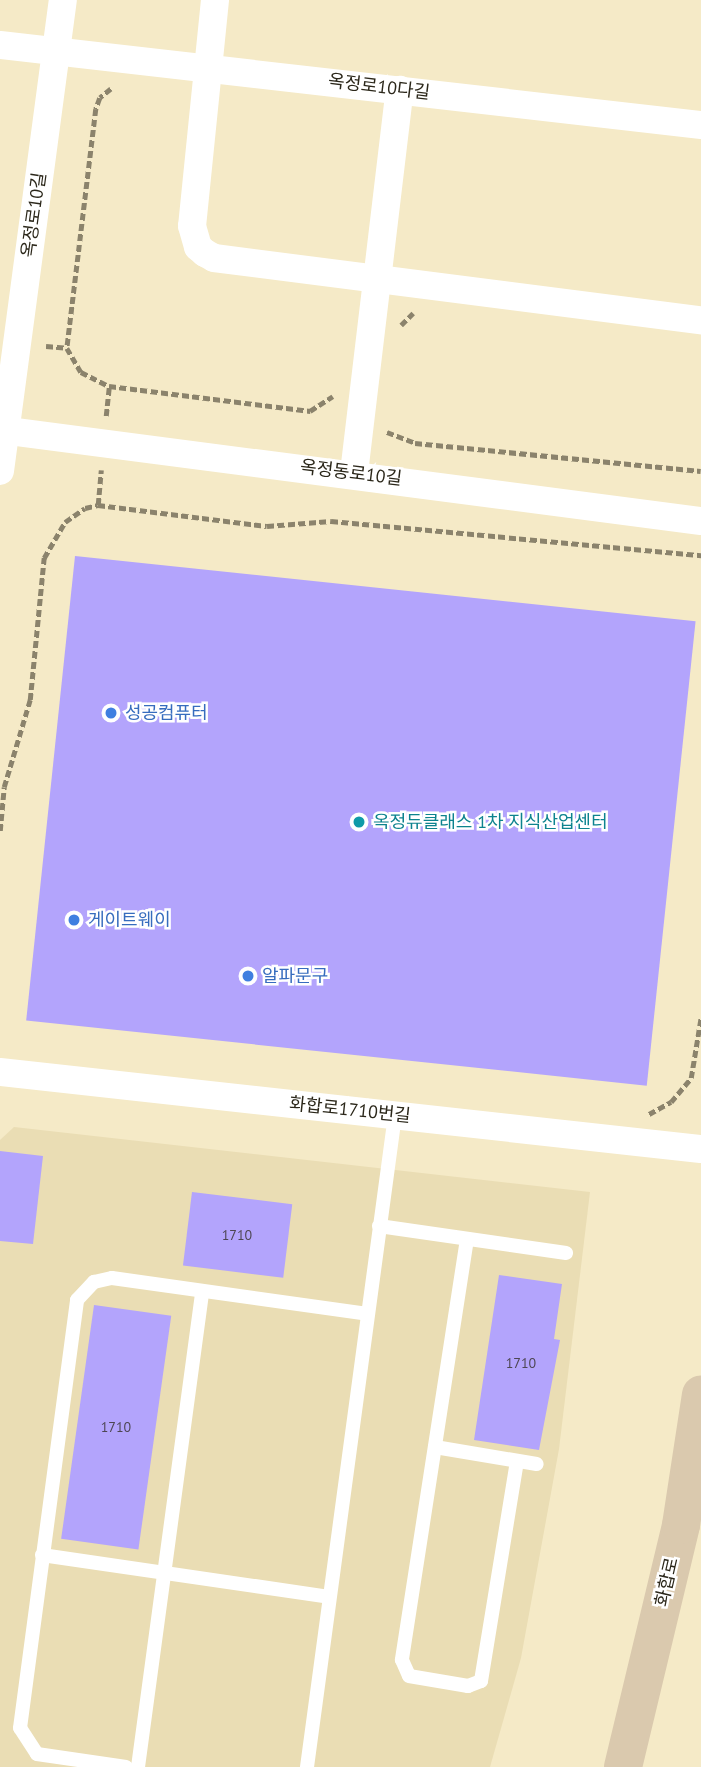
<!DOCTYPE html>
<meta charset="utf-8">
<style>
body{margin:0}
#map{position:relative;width:701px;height:1767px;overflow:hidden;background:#f5eac7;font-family:"PT Sans","Noto Sans KR",sans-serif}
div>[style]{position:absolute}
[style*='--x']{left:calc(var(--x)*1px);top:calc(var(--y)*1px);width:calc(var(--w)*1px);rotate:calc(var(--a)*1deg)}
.built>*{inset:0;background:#eaddb4}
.building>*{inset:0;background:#b3a4fc;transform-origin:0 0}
.path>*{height:4.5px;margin-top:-2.25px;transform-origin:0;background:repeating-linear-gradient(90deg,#8b836c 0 7px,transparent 0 10.5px)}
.lane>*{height:14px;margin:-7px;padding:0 7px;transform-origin:7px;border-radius:7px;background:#fff}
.street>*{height:28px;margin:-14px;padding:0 14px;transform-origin:14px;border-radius:14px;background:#fff}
.secondary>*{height:38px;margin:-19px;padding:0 19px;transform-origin:19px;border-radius:19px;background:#dac9ae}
.dots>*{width:19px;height:19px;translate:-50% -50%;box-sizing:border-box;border:4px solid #fff;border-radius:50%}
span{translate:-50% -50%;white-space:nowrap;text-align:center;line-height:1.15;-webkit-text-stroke:5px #fff;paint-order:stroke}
.number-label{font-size:14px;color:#4d4652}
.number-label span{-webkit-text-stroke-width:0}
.street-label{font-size:18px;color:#2b271a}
.shop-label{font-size:18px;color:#366cbe}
.left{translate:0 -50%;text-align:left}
.culture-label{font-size:18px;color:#0d838f}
</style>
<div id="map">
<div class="built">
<i style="clip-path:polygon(14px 1127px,590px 1192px,559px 1449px,521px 1658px,490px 1767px,0 1767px,0 1140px)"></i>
</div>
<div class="building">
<i style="left:75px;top:556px;width:624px;height:467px;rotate:6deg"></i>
<i style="clip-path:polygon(0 1151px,43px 1156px,33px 1244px,0 1241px)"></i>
<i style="left:192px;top:1192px;width:101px;height:74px;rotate:7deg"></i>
<i style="clip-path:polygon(499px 1275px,562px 1284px,554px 1339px,560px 1340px,539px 1450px,474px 1440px)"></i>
<i style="left:94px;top:1305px;width:78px;height:236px;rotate:8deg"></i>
</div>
<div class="path">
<i style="--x:111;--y:89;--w:14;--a:141"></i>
<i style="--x:100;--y:98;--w:12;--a:110"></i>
<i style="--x:96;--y:109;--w:241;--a:96.9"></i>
<i style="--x:67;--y:348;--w:28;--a:60"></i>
<i style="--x:81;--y:372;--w:31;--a:27"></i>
<i style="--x:109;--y:386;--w:203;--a:7.1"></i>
<i style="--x:310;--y:411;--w:27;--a:-33"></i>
<i style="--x:401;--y:325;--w:17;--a:-45"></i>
<i style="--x:46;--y:346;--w:21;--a:5"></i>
<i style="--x:106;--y:416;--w:30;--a:-84"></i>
<i style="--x:387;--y:432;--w:30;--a:21"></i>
<i style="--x:415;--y:443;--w:287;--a:5.6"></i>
<i style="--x:98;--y:505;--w:35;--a:-85"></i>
<i style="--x:0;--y:831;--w:44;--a:-84.8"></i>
<i style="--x:4;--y:787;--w:91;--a:-73.4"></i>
<i style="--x:30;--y:700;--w:143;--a:-84.4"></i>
<i style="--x:44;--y:558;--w:42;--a:-59.7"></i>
<i style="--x:65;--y:522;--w:24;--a:-35"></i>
<i style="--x:85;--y:508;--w:13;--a:-13"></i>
<i style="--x:98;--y:505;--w:170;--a:7.1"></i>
<i style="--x:267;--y:526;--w:64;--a:-4.5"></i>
<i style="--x:331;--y:521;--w:372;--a:5.3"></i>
<i style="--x:649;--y:1114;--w:25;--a:-29"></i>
<i style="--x:671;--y:1102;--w:31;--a:-50"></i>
<i style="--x:691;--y:1078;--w:62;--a:-80.7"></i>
</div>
<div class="lane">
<i style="--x:379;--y:1226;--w:189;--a:8.2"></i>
<i style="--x:467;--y:1239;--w:426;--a:98.8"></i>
<i style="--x:402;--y:1660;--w:17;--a:66"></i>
<i style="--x:409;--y:1676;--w:60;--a:9.6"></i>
<i style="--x:468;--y:1686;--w:14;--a:-21"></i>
<i style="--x:481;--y:1681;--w:223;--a:-80.7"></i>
<i style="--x:435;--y:1447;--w:103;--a:9.5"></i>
<i style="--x:42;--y:1555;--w:290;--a:8.3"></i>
<i style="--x:126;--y:1767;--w:90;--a:-171.7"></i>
<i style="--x:37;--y:1754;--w:31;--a:-123"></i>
<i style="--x:20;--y:1728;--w:432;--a:-82.4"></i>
<i style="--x:77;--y:1300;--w:25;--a:-47"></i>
<i style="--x:94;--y:1282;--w:18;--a:-13"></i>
<i style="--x:112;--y:1278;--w:258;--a:8"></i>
<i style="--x:138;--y:1767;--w:480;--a:-82.3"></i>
<i style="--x:307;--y:1767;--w:658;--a:-82.31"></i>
</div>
<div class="street">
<i style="--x:215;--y:0;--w:227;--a:95.8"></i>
<i style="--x:192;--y:226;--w:22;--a:74"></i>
<i style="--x:198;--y:247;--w:9;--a:41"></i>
<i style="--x:205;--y:253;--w:10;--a:29"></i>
<i style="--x:214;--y:258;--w:491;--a:7.3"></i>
<i style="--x:0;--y:45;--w:706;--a:6.51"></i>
<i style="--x:0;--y:430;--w:707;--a:7.4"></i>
<i style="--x:0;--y:471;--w:475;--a:-82.4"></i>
<i style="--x:354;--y:473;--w:386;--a:-83.2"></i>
<i style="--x:0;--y:1072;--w:705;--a:6.27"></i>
</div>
<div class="secondary">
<i style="--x:623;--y:1767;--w:249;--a:-76.5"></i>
<i style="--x:681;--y:1525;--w:132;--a:-81.3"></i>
</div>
<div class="dots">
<i style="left:111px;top:713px;background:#3f7fe0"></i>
<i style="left:359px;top:822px;background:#0f9aa8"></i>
<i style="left:74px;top:920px;background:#3f7fe0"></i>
<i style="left:248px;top:976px;background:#3f7fe0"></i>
</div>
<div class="number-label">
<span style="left:237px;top:1235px">1710</span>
<span style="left:521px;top:1363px">1710</span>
<span style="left:116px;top:1427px">1710</span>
</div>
<div class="street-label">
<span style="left:379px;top:87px;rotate:7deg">옥정로10다길</span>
<span style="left:34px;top:215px;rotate:-82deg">옥정로10길</span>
<span style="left:351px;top:473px;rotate:7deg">옥정동로10길</span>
<span style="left:350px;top:1110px;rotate:6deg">화합로1710번길</span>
<span style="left:667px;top:1582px;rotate:-77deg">화합로</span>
</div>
<div class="shop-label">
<span class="left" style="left:125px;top:713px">성공컴퓨터</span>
<span class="left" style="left:88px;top:920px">게이트웨이</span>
<span class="left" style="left:262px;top:976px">알파문구</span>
</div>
<div class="culture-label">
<span class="left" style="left:373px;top:822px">옥정듀클래스 1차 지식산업센터</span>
</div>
</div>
